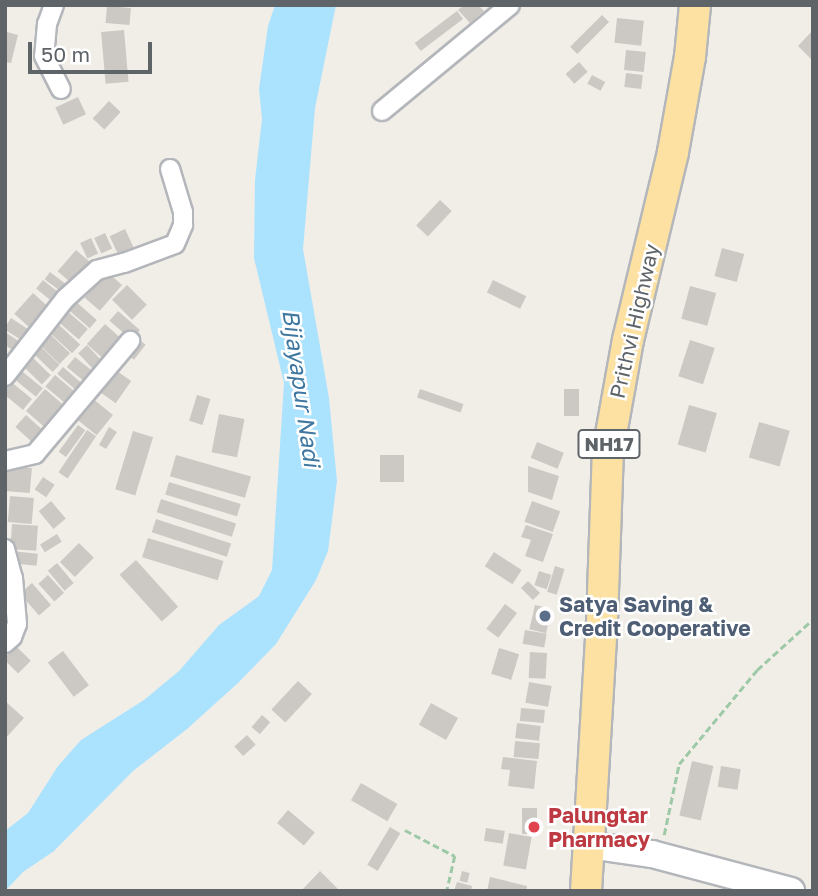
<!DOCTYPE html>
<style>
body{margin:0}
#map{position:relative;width:818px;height:896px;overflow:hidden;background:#f1eee8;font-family:"Golos Text",sans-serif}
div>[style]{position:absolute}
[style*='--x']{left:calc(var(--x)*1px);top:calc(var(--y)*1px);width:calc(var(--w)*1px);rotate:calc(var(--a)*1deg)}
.water>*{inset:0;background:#abe2fe}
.building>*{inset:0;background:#ccc9c5;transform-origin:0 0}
.path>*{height:2.5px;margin-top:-1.25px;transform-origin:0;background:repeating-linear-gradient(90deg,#9ec9a7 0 7px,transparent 0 10.5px)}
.roads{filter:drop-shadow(2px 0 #b3b6ba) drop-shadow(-2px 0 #b3b6ba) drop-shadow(0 2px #b3b6ba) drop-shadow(0 -2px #b3b6ba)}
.minor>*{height:18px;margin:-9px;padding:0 9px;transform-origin:9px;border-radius:9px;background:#fff}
.secondary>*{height:26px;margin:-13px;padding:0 13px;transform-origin:13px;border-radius:13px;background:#fff}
.trunk>*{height:30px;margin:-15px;padding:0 15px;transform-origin:15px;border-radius:15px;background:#fde1a2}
.dots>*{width:19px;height:19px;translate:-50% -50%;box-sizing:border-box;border:4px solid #fff;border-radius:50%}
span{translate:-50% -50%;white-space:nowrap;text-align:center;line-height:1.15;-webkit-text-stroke:5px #fff;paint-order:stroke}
.shield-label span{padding:2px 5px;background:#fff;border:2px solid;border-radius:5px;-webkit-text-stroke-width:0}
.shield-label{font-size:19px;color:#5f6468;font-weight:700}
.street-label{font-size:21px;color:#5f6468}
.service-label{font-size:21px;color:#4e5e75;font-weight:700}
.left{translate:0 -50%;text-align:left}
.health-label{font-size:21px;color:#be3a42;font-weight:700}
.water-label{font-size:23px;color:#3f77a0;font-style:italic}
.frame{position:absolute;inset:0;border:7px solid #5f6468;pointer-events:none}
.scale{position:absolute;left:28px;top:42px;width:124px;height:32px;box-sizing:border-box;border:4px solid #5f6468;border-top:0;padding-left:9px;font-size:21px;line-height:24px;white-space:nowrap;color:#5f6468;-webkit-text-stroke:5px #fff;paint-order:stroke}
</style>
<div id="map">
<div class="water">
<i style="clip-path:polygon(275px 5px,336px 5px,315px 108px,303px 249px,329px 398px,337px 481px,328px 551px,316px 580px,276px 644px,238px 683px,187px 729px,133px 771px,54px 851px,23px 872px,5px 891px,5px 831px,28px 813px,58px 766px,81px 740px,144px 700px,179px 671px,219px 625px,259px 596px,272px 570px,284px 383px,254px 258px,255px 180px,262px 119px,259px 89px,268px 26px)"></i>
</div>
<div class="building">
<i style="clip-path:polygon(464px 5px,478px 5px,484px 11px,470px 23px,458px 10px)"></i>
<i style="left:107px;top:6px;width:24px;height:17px;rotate:5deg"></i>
<i style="left:457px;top:11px;width:10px;height:53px;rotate:53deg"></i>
<i style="left:602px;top:15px;width:10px;height:45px;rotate:45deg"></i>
<i style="left:617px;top:18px;width:27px;height:25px;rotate:6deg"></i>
<i style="left:124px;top:30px;width:52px;height:23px;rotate:85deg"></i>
<i style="clip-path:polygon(813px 30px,813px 57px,811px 59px,798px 46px)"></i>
<i style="clip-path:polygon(7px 32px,18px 35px,11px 63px,5px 62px)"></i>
<i style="left:626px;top:50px;width:20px;height:20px;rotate:6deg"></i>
<i style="left:579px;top:62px;width:13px;height:18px;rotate:48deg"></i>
<i style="left:626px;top:73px;width:17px;height:14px;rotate:7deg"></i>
<i style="left:592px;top:75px;width:15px;height:10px;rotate:28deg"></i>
<i style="left:78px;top:97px;width:19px;height:25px;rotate:65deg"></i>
<i style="left:109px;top:101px;width:16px;height:24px;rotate:43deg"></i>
<i style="left:440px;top:200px;width:16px;height:35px;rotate:43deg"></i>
<i style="left:125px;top:229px;width:21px;height:17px;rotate:65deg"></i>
<i style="left:105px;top:233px;width:17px;height:12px;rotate:65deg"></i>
<i style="left:91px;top:238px;width:17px;height:12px;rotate:65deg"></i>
<i style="left:722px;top:248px;width:23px;height:29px;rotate:15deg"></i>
<i style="left:76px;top:250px;width:20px;height:28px;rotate:41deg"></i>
<i style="left:50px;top:272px;width:26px;height:9px;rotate:37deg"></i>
<i style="left:107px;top:272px;width:20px;height:34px;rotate:41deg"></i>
<i style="left:43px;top:280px;width:26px;height:11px;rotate:39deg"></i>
<i style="left:493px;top:280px;width:37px;height:14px;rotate:26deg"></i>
<i style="left:127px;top:285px;width:28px;height:21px;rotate:45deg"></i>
<i style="left:690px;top:286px;width:27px;height:34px;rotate:15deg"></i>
<i style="left:33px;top:293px;width:25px;height:28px;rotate:42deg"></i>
<i style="left:75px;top:301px;width:29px;height:11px;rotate:41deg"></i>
<i style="left:66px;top:310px;width:29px;height:14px;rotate:41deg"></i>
<i style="left:118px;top:311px;width:29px;height:13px;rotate:41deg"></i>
<i style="left:11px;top:318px;width:27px;height:13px;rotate:33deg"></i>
<i style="left:56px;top:322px;width:33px;height:12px;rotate:43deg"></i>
<i style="left:105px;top:324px;width:25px;height:27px;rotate:42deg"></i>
<i style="left:47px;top:331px;width:32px;height:15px;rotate:44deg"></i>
<i style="clip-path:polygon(5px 332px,20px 342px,14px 351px,5px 345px)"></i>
<i style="left:137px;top:338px;width:11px;height:19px;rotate:38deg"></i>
<i style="left:690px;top:340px;width:26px;height:38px;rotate:18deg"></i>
<i style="left:38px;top:344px;width:30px;height:10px;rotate:44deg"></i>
<i style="left:87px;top:345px;width:26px;height:12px;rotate:47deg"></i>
<i style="left:30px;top:355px;width:29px;height:13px;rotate:44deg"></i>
<i style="left:75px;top:357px;width:26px;height:13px;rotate:39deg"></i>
<i style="left:63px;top:367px;width:29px;height:9px;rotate:41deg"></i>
<i style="left:18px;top:368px;width:32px;height:11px;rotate:39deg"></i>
<i style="left:114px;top:369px;width:21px;height:27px;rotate:35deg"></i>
<i style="left:55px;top:375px;width:31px;height:15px;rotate:40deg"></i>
<i style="clip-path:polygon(10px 381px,32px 399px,23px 410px,5px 395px,5px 387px)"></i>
<i style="left:45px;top:389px;width:29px;height:29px;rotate:41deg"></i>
<i style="left:420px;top:389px;width:46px;height:9px;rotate:19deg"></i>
<i style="left:564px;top:389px;width:15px;height:27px"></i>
<i style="left:197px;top:395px;width:14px;height:27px;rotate:17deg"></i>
<i style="left:92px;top:398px;width:27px;height:26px;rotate:39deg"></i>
<i style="left:689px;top:405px;width:29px;height:41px;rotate:16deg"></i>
<i style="left:219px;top:414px;width:26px;height:39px;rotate:11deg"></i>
<i style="left:26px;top:415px;width:27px;height:16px;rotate:42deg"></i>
<i style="left:759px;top:422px;width:32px;height:37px;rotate:16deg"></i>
<i style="left:78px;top:425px;width:9px;height:33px;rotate:36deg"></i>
<i style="clip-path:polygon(109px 427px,117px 432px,106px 449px,99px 445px)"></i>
<i style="left:87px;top:430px;width:11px;height:51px;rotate:34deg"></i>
<i style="left:133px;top:431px;width:21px;height:61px;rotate:17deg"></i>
<i style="left:537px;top:442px;width:29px;height:17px;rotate:22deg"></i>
<i style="left:176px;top:455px;width:78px;height:22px;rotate:16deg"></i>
<i style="left:404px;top:455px;width:27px;height:24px;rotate:90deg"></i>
<i style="left:7px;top:466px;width:25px;height:25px;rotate:5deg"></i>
<i style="clip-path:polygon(528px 466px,559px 476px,552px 500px,528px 492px)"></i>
<i style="left:43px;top:477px;width:14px;height:15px;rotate:34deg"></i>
<i style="left:169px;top:482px;width:75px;height:13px;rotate:17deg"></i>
<i style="left:10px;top:496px;width:24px;height:26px;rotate:5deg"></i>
<i style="left:161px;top:499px;width:79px;height:14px;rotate:18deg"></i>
<i style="left:51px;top:501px;width:23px;height:16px;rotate:50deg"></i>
<i style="left:532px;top:501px;width:30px;height:22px;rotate:20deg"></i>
<i style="left:156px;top:519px;width:79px;height:14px;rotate:18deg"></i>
<i style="left:12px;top:524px;width:26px;height:25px;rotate:4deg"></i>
<i style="clip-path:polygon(526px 525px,553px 534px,543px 562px,525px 556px,531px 540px,521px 537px)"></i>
<i style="left:57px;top:534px;width:9px;height:20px;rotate:58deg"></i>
<i style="left:148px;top:538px;width:79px;height:20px;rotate:17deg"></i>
<i style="left:79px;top:543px;width:21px;height:27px;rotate:45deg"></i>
<i style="left:11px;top:551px;width:27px;height:12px;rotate:6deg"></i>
<i style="left:494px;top:552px;width:33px;height:17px;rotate:33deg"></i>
<i style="left:136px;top:560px;width:63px;height:22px;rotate:48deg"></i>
<i style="left:57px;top:563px;width:26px;height:12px;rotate:50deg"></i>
<i style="left:555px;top:566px;width:10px;height:27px;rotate:17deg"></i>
<i style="left:539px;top:571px;width:13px;height:15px;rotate:18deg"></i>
<i style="left:48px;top:575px;width:24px;height:13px;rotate:48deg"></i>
<i style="left:528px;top:581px;width:17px;height:10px;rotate:45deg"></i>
<i style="left:32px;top:583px;width:29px;height:16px;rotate:49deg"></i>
<i style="left:505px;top:604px;width:15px;height:31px;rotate:37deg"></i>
<i style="left:535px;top:605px;width:17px;height:25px;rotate:13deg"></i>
<i style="left:525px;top:630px;width:22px;height:14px;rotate:10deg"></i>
<i style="left:16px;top:646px;width:21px;height:18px;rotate:45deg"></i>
<i style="left:499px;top:648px;width:21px;height:27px;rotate:17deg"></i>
<i style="left:63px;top:651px;width:43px;height:19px;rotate:53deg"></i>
<i style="left:530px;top:652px;width:17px;height:26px;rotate:3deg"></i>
<i style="left:298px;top:681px;width:19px;height:39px;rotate:43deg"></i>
<i style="left:529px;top:682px;width:23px;height:21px;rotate:10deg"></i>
<i style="clip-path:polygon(5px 701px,24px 718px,5px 739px)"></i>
<i style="left:431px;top:703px;width:31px;height:25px;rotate:29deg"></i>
<i style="left:521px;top:708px;width:24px;height:13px;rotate:5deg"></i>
<i style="left:262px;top:715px;width:11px;height:16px;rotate:41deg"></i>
<i style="left:517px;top:723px;width:24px;height:15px;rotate:7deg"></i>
<i style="left:247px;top:735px;width:13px;height:17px;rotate:48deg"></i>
<i style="left:515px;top:741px;width:25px;height:16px;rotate:5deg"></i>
<i style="clip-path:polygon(503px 757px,537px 761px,534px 789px,508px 786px,510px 770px,501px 769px)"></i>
<i style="left:692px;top:761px;width:22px;height:56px;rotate:13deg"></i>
<i style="left:721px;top:766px;width:20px;height:21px;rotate:9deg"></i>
<i style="left:361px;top:783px;width:42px;height:20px;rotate:30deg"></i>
<i style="left:522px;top:808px;width:15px;height:26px"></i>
<i style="left:288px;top:810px;width:35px;height:17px;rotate:40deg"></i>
<i style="left:390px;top:827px;width:12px;height:44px;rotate:31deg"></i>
<i style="left:486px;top:828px;width:19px;height:13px;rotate:9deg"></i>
<i style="left:509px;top:833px;width:23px;height:33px;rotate:10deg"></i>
<i style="clip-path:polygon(320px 871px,340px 891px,301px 891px)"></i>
<i style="left:462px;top:871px;width:8px;height:10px;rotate:14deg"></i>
<i style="clip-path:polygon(490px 877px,527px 886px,526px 891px,487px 891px)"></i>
<i style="clip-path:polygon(457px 882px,472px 886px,471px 891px,454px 891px)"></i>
</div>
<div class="path">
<i style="--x:405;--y:830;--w:56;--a:27.5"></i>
<i style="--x:455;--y:856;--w:36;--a:103"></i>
<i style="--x:664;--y:835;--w:73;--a:-78.1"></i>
<i style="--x:679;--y:764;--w:122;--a:-50.3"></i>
<i style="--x:757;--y:670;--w:76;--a:-42.3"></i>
</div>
<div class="roads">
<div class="minor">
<i style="--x:54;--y:5;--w:20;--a:110"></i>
<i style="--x:47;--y:24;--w:32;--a:95"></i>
<i style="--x:44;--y:56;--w:37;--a:63"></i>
<i style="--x:382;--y:111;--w:166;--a:-39.6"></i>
<i style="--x:5;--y:376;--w:98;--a:-52.1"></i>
<i style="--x:65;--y:299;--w:43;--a:-42.2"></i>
<i style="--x:97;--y:270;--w:28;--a:-15"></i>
<i style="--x:124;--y:263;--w:54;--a:-20.4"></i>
<i style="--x:175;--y:244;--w:21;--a:-67"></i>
<i style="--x:183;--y:225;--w:13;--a:-90"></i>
<i style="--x:183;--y:212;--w:45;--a:-106.8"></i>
<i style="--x:5;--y:461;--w:31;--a:-13"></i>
<i style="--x:35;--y:454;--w:148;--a:-49.9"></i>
<i style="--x:5;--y:549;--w:30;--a:75"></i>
<i style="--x:13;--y:578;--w:46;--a:85"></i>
<i style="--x:17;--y:624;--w:14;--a:111"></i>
<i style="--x:12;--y:637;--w:9;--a:139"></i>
</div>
<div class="secondary">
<i style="--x:588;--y:845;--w:65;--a:8"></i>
<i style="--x:652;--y:854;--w:144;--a:14.9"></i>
</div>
<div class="trunk">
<i style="--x:586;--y:891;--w:270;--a:-86.6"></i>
<i style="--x:602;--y:621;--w:170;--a:-88"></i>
<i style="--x:608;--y:451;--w:113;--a:-79.8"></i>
<i style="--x:628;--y:340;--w:193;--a:-76.5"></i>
<i style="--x:673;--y:152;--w:97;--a:-79.9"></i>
<i style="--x:690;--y:57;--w:52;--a:-84.5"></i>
</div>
</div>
<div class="dots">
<i style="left:545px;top:616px;background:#5c6f8a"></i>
<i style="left:534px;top:827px;background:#e0444e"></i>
</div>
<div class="shield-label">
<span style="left:609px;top:444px">NH17</span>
</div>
<div class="street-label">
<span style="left:634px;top:321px;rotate:-77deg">Prithvi Highway</span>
</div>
<div class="service-label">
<span class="left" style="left:559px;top:616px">Satya Saving &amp;<br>Credit Cooperative</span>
</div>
<div class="health-label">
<span class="left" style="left:548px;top:827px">Palungtar<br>Pharmacy</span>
</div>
<div class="water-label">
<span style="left:302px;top:388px;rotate:82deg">Bijayapur Nadi</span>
</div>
<div class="frame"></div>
<div class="scale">50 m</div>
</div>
